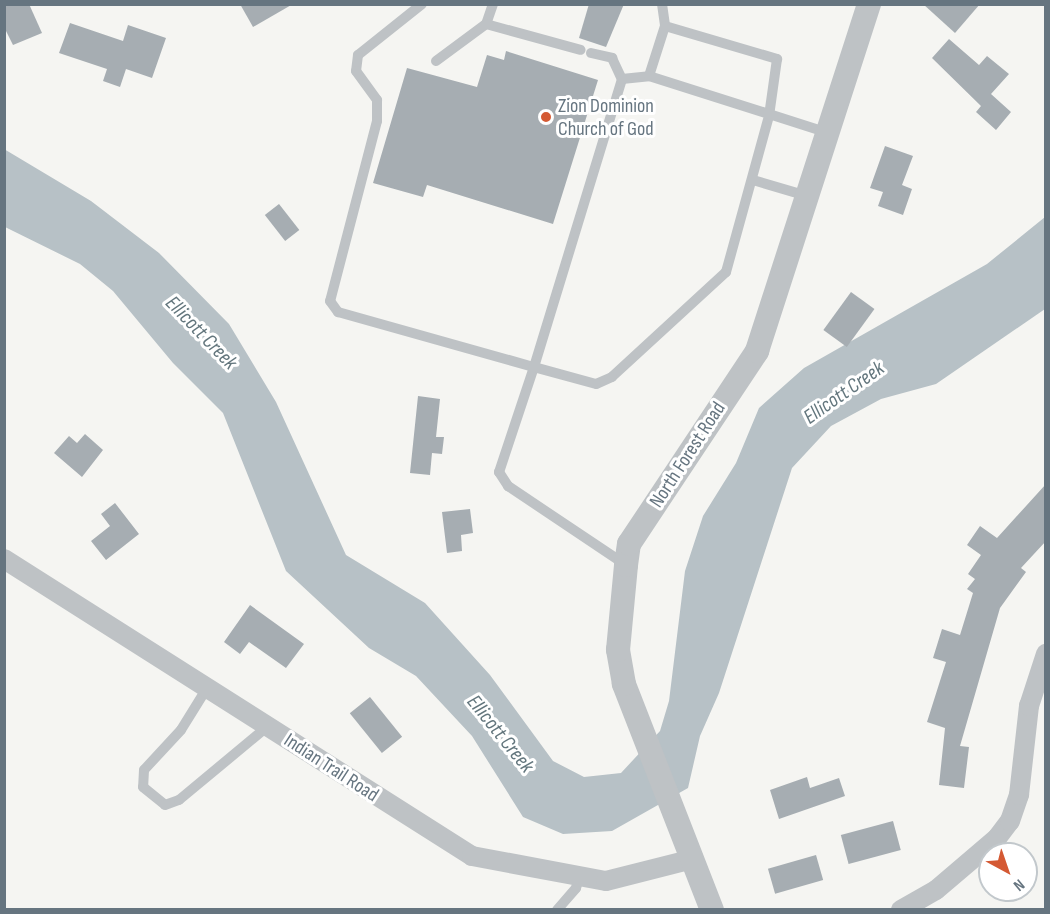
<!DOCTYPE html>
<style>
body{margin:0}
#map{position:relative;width:1050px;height:914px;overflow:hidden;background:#f5f5f2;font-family:"Sofia Sans Condensed",sans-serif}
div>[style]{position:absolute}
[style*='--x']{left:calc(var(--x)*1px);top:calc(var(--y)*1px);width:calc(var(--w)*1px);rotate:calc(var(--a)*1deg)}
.water>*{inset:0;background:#b7c1c6}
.building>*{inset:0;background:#a6adb2;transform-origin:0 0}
.service>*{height:10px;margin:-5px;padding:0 5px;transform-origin:5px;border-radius:5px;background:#bec2c5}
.minor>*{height:20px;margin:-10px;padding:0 10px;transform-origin:10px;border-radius:10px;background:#bec2c5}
.tertiary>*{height:24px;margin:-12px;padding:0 12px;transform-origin:12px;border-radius:12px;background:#bec2c5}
.dots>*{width:16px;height:16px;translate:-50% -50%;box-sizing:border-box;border:3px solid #fff;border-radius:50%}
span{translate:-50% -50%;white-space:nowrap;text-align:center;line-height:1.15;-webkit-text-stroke:6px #fff;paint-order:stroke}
.poi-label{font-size:20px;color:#667580}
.left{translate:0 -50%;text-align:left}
.street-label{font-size:20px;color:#667580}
.water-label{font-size:21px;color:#63767d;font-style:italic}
.frame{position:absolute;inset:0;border:6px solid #667580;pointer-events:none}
.north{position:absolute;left:978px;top:842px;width:60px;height:60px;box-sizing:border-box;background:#fff;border:2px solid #c2c8cc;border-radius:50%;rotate:140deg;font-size:16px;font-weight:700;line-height:24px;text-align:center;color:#667580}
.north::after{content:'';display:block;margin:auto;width:21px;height:27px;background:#d45933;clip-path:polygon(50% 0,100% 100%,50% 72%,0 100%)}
</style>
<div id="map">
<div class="water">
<i style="clip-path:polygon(4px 149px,91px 201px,159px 253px,229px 324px,276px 402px,346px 555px,425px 603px,490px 675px,553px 761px,584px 777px,621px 773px,660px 731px,669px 701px,685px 571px,703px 516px,736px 463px,759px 408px,804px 368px,987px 264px,1045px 217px,1045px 309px,936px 384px,881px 399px,831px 426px,792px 468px,719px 693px,700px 736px,688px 788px,612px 831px,563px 834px,523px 817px,472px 736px,416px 676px,369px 648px,286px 571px,223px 413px,173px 363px,113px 291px,80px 264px,5px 227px)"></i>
</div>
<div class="building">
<i style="clip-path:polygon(4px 4px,29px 4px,42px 33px,13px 45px,4px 27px)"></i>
<i style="clip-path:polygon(240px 4px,293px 4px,253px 27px)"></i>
<i style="clip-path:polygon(589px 4px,624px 4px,606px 47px,579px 38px)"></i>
<i style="clip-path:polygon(923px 4px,980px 4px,955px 33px)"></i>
<i style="clip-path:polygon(70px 23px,123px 41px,128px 25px,166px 38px,152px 78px,126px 69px,120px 87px,103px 81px,107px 69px,59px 53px)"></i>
<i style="clip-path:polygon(949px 39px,979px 65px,987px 56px,1009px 74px,991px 94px,1011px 112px,996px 130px,976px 112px,981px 106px,932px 58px)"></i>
<i style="clip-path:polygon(506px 51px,598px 80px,553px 224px,427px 185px,423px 197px,373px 183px,407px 68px,477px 87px,487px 55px,504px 60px)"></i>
<i style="clip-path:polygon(885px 146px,913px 156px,902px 185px,912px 189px,903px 215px,878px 206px,883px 192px,870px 188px)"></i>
<i style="left:279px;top:204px;width:33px;height:18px;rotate:52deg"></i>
<i style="left:851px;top:292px;width:29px;height:47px;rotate:36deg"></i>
<i style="clip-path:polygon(418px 396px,440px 399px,436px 437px,444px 437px,442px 454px,432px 453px,430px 475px,410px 473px)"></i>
<i style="clip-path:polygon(85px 434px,103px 450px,82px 477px,54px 453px,69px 436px,77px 443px)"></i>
<i style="clip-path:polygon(1046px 484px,1046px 541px,1021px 568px,1026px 572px,1000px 608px,960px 746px,969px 747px,964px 788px,939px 785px,945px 728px,927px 722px,946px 662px,933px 658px,942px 629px,960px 635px,973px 593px,967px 589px,975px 579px,968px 574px,981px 555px,967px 545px,980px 526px,997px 538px)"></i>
<i style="clip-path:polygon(115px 503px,139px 534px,106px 560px,91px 541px,110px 526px,101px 514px)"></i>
<i style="clip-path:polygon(470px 509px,473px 533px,461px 535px,462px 551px,447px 553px,442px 512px)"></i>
<i style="clip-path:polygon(250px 605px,304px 644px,286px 668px,249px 642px,240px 654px,224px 642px)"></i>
<i style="left:370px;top:697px;width:51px;height:26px;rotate:51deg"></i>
<i style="clip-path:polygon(807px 777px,810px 788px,839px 778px,845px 796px,779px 819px,770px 790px)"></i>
<i style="left:893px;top:821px;width:30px;height:54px;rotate:75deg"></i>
<i style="left:816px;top:855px;width:26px;height:50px;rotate:74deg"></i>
</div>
<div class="service">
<i style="--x:422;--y:4;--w:82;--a:141.4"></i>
<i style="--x:358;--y:55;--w:16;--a:97"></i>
<i style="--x:356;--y:71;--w:36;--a:54"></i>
<i style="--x:377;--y:100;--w:21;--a:90"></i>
<i style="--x:377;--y:121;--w:186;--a:104.6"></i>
<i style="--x:330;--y:301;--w:14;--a:54"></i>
<i style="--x:338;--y:312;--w:204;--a:15.7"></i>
<i style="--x:534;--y:367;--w:111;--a:108.4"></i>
<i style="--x:499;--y:472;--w:17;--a:57"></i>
<i style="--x:508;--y:486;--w:142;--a:33.8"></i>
<i style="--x:493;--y:4;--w:21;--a:109"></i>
<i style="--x:486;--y:24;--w:98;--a:15.3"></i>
<i style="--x:662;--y:4;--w:22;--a:82"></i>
<i style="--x:665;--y:26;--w:117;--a:16.4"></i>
<i style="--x:777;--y:59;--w:58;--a:98"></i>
<i style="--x:769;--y:116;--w:162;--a:105.4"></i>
<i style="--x:726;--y:272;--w:155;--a:137.4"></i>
<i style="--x:612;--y:377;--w:17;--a:156"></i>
<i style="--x:596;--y:384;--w:64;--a:-164.7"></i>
<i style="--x:534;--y:367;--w:301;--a:-73"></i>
<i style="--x:622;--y:79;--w:27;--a:-6"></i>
<i style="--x:649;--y:76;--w:52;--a:-72.3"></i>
<i style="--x:591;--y:53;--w:22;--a:13"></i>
<i style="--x:612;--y:58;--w:23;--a:65"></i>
<i style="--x:436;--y:61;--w:62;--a:-36.5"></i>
<i style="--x:649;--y:76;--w:189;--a:17.6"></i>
<i style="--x:753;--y:180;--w:56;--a:16.5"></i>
<i style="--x:207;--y:688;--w:49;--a:121.8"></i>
<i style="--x:181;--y:730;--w:54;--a:132.8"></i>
<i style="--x:144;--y:770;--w:17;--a:93"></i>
<i style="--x:143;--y:787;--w:28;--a:39"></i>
<i style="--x:165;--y:805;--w:15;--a:-20"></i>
<i style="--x:179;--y:800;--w:114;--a:-39.7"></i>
<i style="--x:557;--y:910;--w:29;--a:-49"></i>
<i style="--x:576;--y:888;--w:13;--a:-72"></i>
</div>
<div class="minor">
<i style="--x:4;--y:559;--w:554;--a:32.4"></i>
<i style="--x:472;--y:856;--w:136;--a:10.6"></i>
<i style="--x:606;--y:881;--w:86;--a:-14.2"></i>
<i style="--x:901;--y:910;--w:40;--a:-29.7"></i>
<i style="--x:936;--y:890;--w:80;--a:-40.4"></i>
<i style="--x:997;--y:838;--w:21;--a:-53"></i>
<i style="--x:1010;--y:821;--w:28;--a:-71"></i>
<i style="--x:1019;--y:795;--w:90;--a:-83.6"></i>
<i style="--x:1029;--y:706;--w:55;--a:-71.9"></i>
</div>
<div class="tertiary">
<i style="--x:712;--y:910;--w:243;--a:-111.3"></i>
<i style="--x:624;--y:684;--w:35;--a:-100"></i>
<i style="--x:618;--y:650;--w:85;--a:-84.6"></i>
<i style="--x:626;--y:565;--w:21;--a:-82"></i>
<i style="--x:629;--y:544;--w:232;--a:-56.4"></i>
<i style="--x:757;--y:351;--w:365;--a:-72.1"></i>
</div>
<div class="dots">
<i style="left:546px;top:117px;background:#d45933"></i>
</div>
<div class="poi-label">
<span class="left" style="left:558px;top:118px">Zion Dominion<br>Church of God</span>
</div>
<div class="street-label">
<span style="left:688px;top:455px;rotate:-57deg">North Forest Road</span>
<span style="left:331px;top:768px;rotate:33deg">Indian Trail Road</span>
</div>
<div class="water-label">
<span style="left:201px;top:333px;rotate:46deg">Ellicott Creek</span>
<span style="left:844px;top:393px;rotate:-35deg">Ellicott Creek</span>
<span style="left:500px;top:734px;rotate:51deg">Ellicott Creek</span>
</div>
<div class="frame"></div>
<div class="north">N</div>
</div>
